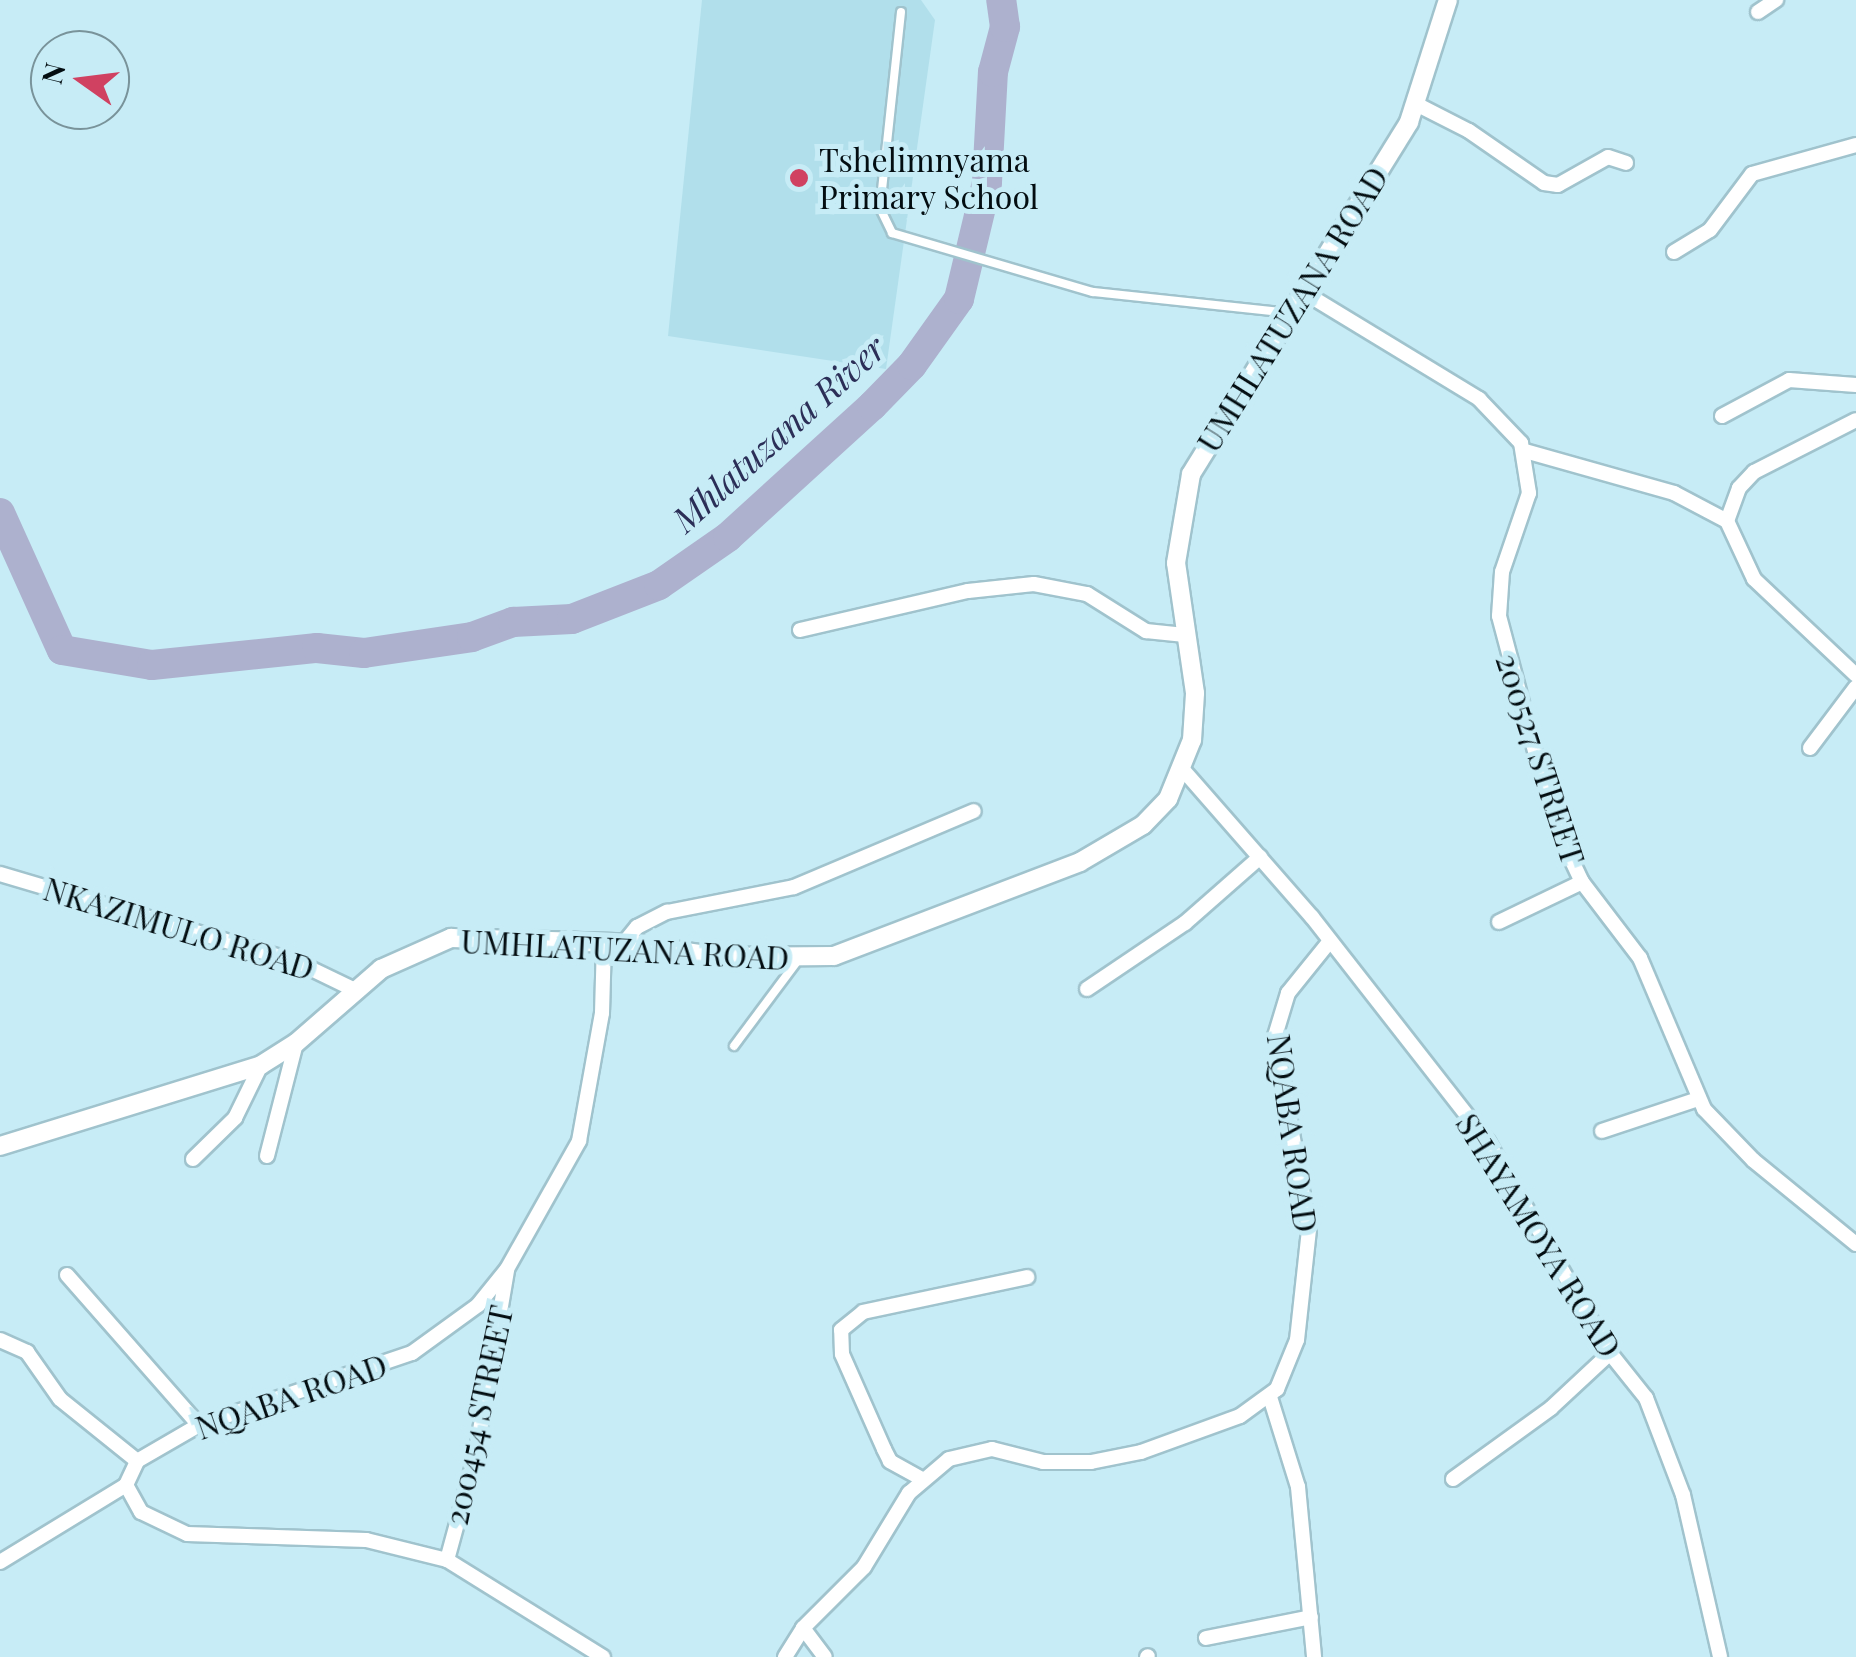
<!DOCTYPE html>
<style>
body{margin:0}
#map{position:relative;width:1856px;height:1657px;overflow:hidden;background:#c7ecf6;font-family:"Playfair Display",serif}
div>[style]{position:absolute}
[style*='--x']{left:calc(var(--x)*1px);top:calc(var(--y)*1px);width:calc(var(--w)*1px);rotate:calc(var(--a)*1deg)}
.built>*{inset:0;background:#b1dfeb}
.river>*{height:30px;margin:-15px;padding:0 15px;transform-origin:15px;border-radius:15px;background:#adb1ce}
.roads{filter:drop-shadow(2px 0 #a0c3cd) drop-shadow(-2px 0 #a0c3cd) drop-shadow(0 2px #a0c3cd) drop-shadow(0 -2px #a0c3cd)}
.service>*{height:8px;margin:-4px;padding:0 4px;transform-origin:4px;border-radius:4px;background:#fff}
.minor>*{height:14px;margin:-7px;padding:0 7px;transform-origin:7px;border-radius:7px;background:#fff}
.tertiary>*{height:18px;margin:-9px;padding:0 9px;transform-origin:9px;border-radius:9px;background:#fff}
.dots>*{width:28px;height:28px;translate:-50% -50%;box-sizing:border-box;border:5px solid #c7ecf6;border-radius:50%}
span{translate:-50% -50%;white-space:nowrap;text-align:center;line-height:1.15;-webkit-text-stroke:10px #c7ecf6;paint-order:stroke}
.poi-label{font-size:32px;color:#030d11}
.left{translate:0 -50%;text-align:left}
.street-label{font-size:32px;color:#030d11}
.water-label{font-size:35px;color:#2b2e57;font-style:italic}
.north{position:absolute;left:30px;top:30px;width:100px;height:100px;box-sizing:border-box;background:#c7ecf6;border:2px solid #79939a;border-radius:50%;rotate:284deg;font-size:28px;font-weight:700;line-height:40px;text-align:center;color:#030d11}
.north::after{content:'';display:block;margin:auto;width:35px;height:45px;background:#d04161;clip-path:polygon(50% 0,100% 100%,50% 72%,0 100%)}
</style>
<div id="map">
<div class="built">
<i style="clip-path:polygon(702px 0,921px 0,935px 20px,886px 369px,668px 336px)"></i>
</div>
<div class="river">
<i style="--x:0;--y:513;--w:150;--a:65.7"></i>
<i style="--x:62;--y:650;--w:91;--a:9.5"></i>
<i style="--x:152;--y:665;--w:166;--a:-5.9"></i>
<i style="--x:317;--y:648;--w:47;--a:6.1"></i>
<i style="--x:364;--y:653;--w:109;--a:-8.4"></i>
<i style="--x:472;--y:637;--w:44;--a:-20.1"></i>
<i style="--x:513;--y:622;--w:59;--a:-2.9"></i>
<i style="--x:572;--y:619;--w:93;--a:-21.3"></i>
<i style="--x:659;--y:585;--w:84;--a:-34.8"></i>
<i style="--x:728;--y:537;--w:195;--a:-42.3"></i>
<i style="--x:872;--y:406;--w:57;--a:-45.7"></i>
<i style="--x:912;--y:365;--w:81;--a:-54.5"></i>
<i style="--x:959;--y:299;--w:120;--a:-76.5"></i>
<i style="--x:987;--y:182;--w:110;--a:-86.9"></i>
<i style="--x:993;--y:72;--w:47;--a:-75.1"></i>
<i style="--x:1005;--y:27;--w:27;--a:-98"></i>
</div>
<div class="roads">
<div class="service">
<i style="--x:901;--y:12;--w:197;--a:96.1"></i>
<i style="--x:880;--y:208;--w:28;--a:64"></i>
<i style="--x:892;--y:233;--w:209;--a:16.4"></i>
<i style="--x:1093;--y:292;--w:199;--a:6.1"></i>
<i style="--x:734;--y:1046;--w:107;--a:-53.3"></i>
</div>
<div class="minor">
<i style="--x:1758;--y:12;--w:22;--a:-34"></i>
<i style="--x:1418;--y:105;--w:57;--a:27"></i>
<i style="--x:1469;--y:131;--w:91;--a:34.7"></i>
<i style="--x:1544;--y:183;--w:14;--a:8"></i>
<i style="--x:1558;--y:185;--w:57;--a:-29.2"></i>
<i style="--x:1608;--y:157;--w:19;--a:18"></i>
<i style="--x:1674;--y:252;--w:42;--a:-31.4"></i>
<i style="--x:1710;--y:230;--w:70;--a:-53.1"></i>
<i style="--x:1752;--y:174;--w:108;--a:-15.6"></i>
<i style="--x:1305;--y:293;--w:204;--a:31.3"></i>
<i style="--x:1479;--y:399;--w:61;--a:46.3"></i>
<i style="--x:1521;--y:443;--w:51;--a:80.9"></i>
<i style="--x:1529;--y:493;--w:83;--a:108.9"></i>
<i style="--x:1502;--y:572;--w:44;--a:93.9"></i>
<i style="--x:1499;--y:616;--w:214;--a:75.1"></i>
<i style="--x:1554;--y:823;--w:65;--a:64.6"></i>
<i style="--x:1582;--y:882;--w:96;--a:52.7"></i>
<i style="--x:1640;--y:958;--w:164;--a:67"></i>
<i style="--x:1704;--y:1109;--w:71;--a:46.1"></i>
<i style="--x:1753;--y:1160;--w:133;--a:39.2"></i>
<i style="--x:1722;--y:416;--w:76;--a:-28.2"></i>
<i style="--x:1789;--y:380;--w:67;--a:4.3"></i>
<i style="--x:1525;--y:451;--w:155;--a:15.7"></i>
<i style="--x:1674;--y:493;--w:60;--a:27.8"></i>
<i style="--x:1727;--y:521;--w:64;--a:65"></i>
<i style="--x:1754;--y:579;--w:140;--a:43.3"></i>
<i style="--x:1727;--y:521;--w:35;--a:-70"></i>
<i style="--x:1739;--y:488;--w:22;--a:-47"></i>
<i style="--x:1754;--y:472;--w:114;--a:-27"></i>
<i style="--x:800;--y:630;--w:172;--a:-13.1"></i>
<i style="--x:968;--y:591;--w:66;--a:-6.1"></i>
<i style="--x:1034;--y:584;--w:54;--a:10.7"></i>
<i style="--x:1087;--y:594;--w:70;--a:32.1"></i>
<i style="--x:1146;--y:631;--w:39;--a:6"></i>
<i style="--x:1810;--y:748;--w:76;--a:-53"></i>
<i style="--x:1184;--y:771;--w:194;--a:48.8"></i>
<i style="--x:1312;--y:917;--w:286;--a:52"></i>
<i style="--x:1488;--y:1142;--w:244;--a:60"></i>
<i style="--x:1610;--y:1353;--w:58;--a:51.3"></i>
<i style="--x:1646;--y:1398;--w:104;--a:69.1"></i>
<i style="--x:1683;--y:1495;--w:166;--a:77.1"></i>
<i style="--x:0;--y:874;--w:310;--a:16.5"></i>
<i style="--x:297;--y:962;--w:64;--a:25.8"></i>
<i style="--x:1499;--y:922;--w:92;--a:-25.7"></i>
<i style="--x:624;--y:943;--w:21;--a:-51"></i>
<i style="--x:637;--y:927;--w:34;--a:-27"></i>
<i style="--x:667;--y:912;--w:129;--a:-11.1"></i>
<i style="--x:794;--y:887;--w:195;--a:-22.9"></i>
<i style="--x:1087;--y:989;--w:118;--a:-34"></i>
<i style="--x:1185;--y:923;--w:100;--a:-41.3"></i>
<i style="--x:1602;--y:1131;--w:101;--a:-18.4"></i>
<i style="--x:267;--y:1156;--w:117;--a:-75.6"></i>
<i style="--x:193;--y:1159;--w:59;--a:-44.3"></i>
<i style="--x:235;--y:1118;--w:59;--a:-63.9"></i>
<i style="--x:67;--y:1275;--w:200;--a:48.7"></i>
<i style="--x:0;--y:1340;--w:30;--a:24"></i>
<i style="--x:27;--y:1352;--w:57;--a:54.9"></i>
<i style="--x:60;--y:1399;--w:99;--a:38.8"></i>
<i style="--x:1270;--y:1397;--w:94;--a:72.7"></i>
<i style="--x:1298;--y:1487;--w:171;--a:84.6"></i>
<i style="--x:922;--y:1479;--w:37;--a:-151"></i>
<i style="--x:890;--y:1461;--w:13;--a:-117"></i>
<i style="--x:884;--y:1449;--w:104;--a:-113.9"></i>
<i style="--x:842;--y:1354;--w:24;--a:-92"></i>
<i style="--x:841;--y:1330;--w:28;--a:-39"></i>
<i style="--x:863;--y:1312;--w:168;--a:-12"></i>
<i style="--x:1453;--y:1479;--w:121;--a:-35.9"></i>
<i style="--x:1551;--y:1408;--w:81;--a:-43"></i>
<i style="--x:447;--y:1560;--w:110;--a:-74.7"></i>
<i style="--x:476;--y:1454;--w:187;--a:-80.4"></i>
<i style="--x:0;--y:1562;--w:148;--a:-31.4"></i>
<i style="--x:803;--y:1628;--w:36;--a:53"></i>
<i style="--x:1206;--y:1638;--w:107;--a:-11.3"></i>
<i style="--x:603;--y:1657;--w:184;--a:-148.1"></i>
<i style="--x:447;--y:1560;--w:83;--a:-166.1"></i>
<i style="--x:366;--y:1540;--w:179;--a:-178.1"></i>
<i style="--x:187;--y:1534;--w:51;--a:-154.4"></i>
<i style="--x:141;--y:1512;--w:31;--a:-119"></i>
<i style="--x:126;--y:1485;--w:26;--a:-65"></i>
<i style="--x:137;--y:1461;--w:72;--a:-30.1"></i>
<i style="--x:199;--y:1425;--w:225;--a:-18.7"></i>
<i style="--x:412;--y:1353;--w:82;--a:-36"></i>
<i style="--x:478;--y:1305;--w:46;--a:-51.1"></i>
<i style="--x:507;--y:1269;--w:147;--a:-60.6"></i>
<i style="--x:579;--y:1141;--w:130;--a:-79.8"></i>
<i style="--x:602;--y:1013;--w:71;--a:-88.4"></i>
<i style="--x:785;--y:1657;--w:34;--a:-58"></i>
<i style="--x:803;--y:1628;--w:86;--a:-45"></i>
<i style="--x:864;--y:1567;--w:87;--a:-58.7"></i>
<i style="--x:909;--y:1493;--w:52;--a:-40.4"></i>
<i style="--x:949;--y:1459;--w:44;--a:-13.1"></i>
<i style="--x:992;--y:1449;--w:53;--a:14.3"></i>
<i style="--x:1043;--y:1462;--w:48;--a:0"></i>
<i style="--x:1091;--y:1462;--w:51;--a:-11.3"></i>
<i style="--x:1141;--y:1452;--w:105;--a:-20"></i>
<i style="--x:1240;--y:1416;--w:46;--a:-36.1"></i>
<i style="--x:1277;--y:1389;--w:53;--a:-67.8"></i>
<i style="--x:1297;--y:1340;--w:111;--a:-83.8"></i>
<i style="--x:1309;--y:1230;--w:197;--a:-99.9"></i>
<i style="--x:1275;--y:1036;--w:45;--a:-73.2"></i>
<i style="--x:1288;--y:993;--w:67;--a:-51.1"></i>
<i style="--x:1147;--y:1657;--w:1;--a:-45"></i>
</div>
<div class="tertiary">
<i style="--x:0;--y:1146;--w:273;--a:-17.2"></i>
<i style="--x:261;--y:1065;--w:41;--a:-32.2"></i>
<i style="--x:296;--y:1043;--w:113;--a:-41"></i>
<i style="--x:381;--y:969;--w:77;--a:-23.9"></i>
<i style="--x:451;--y:938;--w:173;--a:1.7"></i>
<i style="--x:624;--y:943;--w:97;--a:8.3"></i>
<i style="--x:720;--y:957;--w:114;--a:-0.5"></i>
<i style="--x:834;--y:956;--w:263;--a:-20.9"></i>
<i style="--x:1080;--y:862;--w:73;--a:-30.4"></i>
<i style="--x:1143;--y:825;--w:36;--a:-46"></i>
<i style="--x:1168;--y:799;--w:64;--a:-67.9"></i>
<i style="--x:1192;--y:740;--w:47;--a:-86.3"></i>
<i style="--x:1195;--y:693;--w:131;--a:-98.3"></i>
<i style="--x:1176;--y:563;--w:90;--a:-80.4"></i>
<i style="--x:1191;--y:474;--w:414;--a:-58.2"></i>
<i style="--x:1409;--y:122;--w:128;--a:-72.3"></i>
</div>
</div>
<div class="dots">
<i style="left:799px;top:178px;background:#d04161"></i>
</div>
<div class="poi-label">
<span class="left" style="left:819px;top:178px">Tshelimnyama<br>Primary School</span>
</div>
<div class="street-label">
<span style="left:1292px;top:309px;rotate:-58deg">UMHLATUZANA ROAD</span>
<span style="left:1541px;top:759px;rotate:72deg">200527 STREET</span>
<span style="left:179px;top:928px;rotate:17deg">NKAZIMULO ROAD</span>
<span style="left:625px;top:949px;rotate:3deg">UMHLATUZANA ROAD</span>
<span style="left:1293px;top:1133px;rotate:82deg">NQABA ROAD</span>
<span style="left:1539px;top:1235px;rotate:58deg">SHAYAMOYA ROAD</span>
<span style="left:291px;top:1396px;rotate:-19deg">NQABA ROAD</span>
<span style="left:478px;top:1415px;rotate:-78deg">200454 STREET</span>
</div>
<div class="water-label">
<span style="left:778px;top:433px;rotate:-42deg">Mhlatuzana River</span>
</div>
<div class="north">N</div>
</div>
